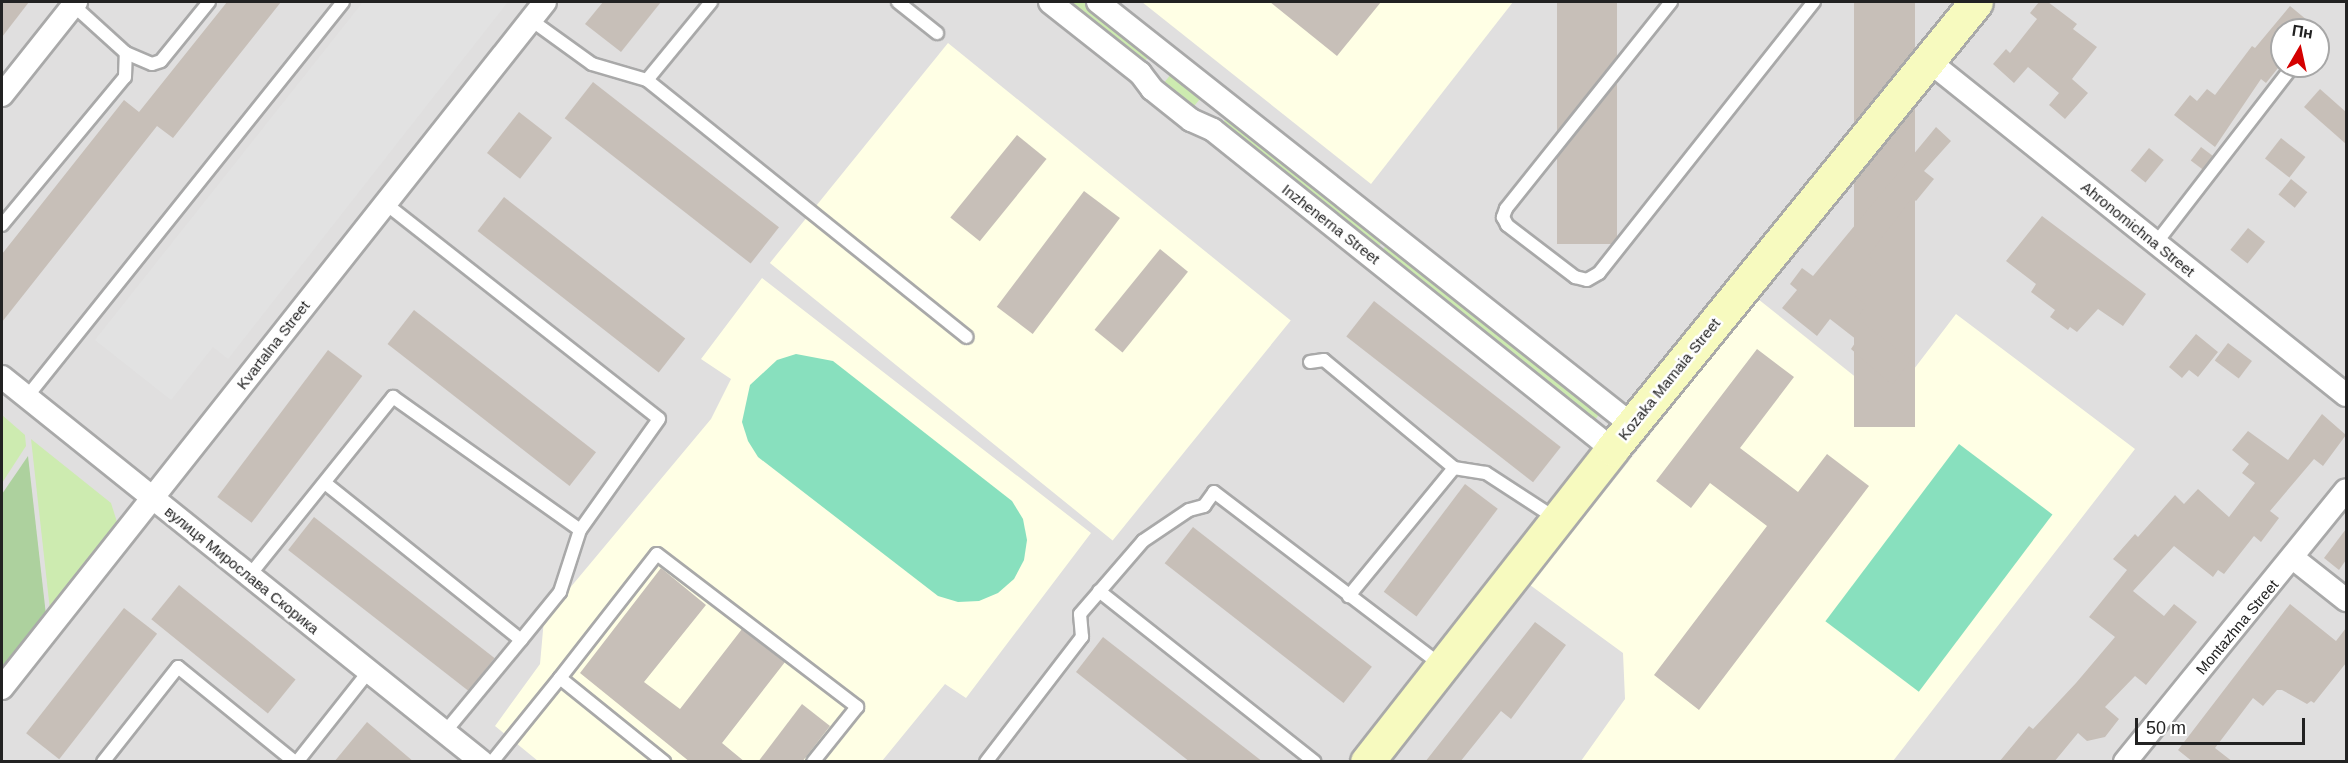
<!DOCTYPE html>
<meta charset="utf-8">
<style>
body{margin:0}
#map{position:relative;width:2348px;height:763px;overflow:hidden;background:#f2efe9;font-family:Helvetica,sans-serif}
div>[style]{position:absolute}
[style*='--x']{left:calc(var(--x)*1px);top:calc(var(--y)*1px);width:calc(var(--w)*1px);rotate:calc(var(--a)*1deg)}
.residential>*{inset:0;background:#e0dfdf}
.education>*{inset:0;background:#ffffe5;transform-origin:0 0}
.grass>*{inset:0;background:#cdebb0;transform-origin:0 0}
.forest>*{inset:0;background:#add19e}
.pitch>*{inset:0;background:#88e0be;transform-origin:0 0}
.parking>*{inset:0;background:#e2e2e2}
.building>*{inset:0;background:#c7bfb8;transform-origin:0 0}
.roads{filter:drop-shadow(2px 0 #a9a9a9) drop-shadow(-2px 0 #a9a9a9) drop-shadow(0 2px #a9a9a9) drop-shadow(0 -2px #a9a9a9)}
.lane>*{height:12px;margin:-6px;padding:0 6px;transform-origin:6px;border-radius:6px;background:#fff}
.street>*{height:22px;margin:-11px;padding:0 11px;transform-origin:11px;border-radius:11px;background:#fff}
.secondary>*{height:33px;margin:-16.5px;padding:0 16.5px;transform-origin:16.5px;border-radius:16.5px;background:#f7fabf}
span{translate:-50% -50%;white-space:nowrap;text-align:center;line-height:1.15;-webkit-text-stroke:5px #fff;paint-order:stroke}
.street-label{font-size:15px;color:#222}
.frame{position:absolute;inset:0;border:3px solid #222;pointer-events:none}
.north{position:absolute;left:2270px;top:18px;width:60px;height:60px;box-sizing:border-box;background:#fff;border:2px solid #a7a7a7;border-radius:50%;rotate:9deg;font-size:16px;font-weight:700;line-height:24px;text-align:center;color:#222}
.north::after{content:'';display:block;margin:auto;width:21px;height:27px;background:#d40000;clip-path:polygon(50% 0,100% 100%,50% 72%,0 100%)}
.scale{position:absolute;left:2135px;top:718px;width:170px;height:27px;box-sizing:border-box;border:3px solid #222;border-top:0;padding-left:8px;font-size:18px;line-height:21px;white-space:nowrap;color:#222;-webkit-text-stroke:4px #fff;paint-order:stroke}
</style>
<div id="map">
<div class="residential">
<i style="clip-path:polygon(2px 2px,1959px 2px,1354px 762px,2px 761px)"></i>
<i style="clip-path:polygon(evenodd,1990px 2px,2346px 2px,2346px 761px,1384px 762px,1990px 2px,2282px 30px,2318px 30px,2318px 66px,2282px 66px,2282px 30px)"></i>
</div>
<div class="education">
<i style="clip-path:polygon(1142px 2px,1513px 2px,1371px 184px)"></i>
<i style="left:948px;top:43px;width:441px;height:283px;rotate:39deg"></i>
<i style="clip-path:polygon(762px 278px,1091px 533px,966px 698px,945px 684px,882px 761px,538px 761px,495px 726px,540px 664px,544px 619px,711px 419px,731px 379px,701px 359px)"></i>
<i style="clip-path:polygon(1758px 299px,1888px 403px,1956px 314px,2135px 449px,1893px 761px,1581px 761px,1625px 699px,1623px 653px,1530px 585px)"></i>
</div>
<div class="grass">
<i style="clip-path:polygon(1063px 2px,1092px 2px,1154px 50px,1140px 67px)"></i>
<i style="left:1176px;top:68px;width:38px;height:28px;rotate:39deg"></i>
<i style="left:1231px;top:112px;width:199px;height:22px;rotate:38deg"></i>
<i style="left:1391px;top:239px;width:272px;height:21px;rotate:38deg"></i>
<i style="clip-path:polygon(2px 415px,25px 435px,26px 446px,2px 483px)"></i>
<i style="clip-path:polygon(31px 439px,111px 503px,118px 525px,50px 610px)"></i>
</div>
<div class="forest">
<i style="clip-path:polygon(28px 456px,46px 615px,2px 671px,2px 494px)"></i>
</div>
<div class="pitch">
<i style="clip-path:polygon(796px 354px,833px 361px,1012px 501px,1023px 519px,1027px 540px,1024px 560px,1014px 579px,998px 593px,979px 601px,958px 602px,938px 596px,758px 457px,748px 441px,742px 422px,750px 385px,777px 360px)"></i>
<i style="left:1959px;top:444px;width:117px;height:222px;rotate:37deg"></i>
</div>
<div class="parking">
<i style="clip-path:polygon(363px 2px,507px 3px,228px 359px,213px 347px,171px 400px,95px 340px)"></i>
</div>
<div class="building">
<i style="clip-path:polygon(2px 2px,29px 2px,2px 37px)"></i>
<i style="clip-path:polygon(227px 2px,281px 2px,173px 138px,157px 126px,2px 322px,2px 254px,124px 100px,139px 112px)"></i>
<i style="clip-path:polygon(603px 2px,661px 2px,621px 52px,585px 24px)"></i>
<i style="clip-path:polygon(1270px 2px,1381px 2px,1337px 56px)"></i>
<i style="left:1557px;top:2px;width:60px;height:242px"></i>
<i style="left:1854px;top:2px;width:61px;height:425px"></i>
<i style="clip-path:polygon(2039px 2px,2048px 2px,2077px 24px,2073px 29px,2097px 47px,2072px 79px,2088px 93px,2065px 119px,2049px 105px,2059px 93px,2028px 67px,2014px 83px,1993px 64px,2006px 49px,2010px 53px,2037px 19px,2030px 13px)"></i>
<i style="clip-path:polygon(2290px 6px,2319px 30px,2282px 30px,2282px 63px,2266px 83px,2261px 79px,2215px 147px,2174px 115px,2190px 95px,2197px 101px,2207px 89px,2215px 95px,2252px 46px,2255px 48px)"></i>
<i style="left:593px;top:82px;width:236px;height:46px;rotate:38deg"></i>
<i style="clip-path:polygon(2320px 89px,2346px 112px,2346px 144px,2304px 107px)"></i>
<i style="left:519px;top:112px;width:42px;height:52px;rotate:38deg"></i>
<i style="clip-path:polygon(1936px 127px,1951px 141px,1924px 171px,1934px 179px,1916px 201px,1912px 198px,1868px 256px,1879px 265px,1854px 295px,1866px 305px,1857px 318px,1911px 360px,1892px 385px,1851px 349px,1857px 340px,1830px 319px,1817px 336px,1782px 308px,1797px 290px,1790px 284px,1802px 268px,1813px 276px)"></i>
<i style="left:1017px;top:135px;width:38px;height:106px;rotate:39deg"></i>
<i style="left:2281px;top:138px;width:31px;height:26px;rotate:38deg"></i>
<i style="left:2201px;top:147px;width:15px;height:17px;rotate:37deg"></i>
<i style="left:2149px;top:148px;width:19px;height:29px;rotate:39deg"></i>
<i style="left:2291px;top:179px;width:21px;height:20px;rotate:39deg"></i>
<i style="left:1084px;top:191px;width:45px;height:145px;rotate:37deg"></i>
<i style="left:504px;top:197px;width:230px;height:43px;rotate:38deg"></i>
<i style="clip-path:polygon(2042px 216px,2146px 294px,2123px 326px,2098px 309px,2077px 332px,2070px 327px,2068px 330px,2050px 317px,2055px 310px,2031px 292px,2036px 284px,2006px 261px)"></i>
<i style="left:2248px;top:228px;width:22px;height:28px;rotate:39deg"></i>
<i style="left:1160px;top:249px;width:36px;height:104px;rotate:39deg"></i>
<i style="left:1374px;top:301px;width:237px;height:45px;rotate:38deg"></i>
<i style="left:414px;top:310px;width:231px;height:43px;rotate:38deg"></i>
<i style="clip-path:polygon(2196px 334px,2218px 352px,2198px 377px,2189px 370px,2182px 378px,2169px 367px)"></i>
<i style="left:2228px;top:343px;width:30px;height:22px;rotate:37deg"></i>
<i style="clip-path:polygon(1757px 349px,1794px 377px,1740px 448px,1798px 492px,1827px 454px,1869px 486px,1699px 710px,1654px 675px,1767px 526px,1710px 483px,1691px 508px,1656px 481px)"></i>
<i style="left:328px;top:350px;width:43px;height:184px;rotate:37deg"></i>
<i style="clip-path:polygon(2322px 414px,2346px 435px,2323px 466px,2314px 459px,2270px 511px,2279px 518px,2261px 542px,2254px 536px,2224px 574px,2218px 570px,2213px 577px,2174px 546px,2133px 591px,2164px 616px,2174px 604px,2197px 622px,2146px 685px,2135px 676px,2105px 707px,2119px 719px,2105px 737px,2087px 741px,2078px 733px,2054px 762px,1999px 762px,2029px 726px,2033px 729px,2076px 683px,2115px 637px,2089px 617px,2127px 570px,2113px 559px,2135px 534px,2138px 537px,2175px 495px,2184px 504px,2198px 489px,2229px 517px,2255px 483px,2242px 473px,2249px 464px,2232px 450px,2248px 431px,2288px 460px)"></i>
<i style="left:1465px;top:484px;width:41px;height:135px;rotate:37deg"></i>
<i style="left:314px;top:517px;width:229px;height:42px;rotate:38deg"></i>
<i style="left:1193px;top:527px;width:227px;height:46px;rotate:38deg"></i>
<i style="clip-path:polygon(2346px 529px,2346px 560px,2339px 570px,2324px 558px)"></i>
<i style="clip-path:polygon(661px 568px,706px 605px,644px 682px,680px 709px,742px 629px,785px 662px,722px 743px,745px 762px,690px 762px,580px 673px)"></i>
<i style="left:179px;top:585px;width:150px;height:44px;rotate:39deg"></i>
<i style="clip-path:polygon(2290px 604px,2336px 641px,2346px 628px,2346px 663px,2314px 703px,2311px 701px,2307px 704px,2282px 690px,2277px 690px,2263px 706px,2253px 698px,2215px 748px,2233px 762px,2193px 762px,2178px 750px)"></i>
<i style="left:124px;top:608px;width:42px;height:159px;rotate:38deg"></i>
<i style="clip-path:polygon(1535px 622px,1566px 645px,1511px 719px,1501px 711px,1460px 762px,1425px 762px)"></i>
<i style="clip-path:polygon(1103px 637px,1263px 762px,1190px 762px,1076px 672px)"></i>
<i style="clip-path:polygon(802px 704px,830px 726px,802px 762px,758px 762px)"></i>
<i style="clip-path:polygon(367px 722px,414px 762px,334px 762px)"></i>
</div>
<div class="roads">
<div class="lane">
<i style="--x:898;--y:2;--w:50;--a:38.5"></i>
<i style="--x:1671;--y:2;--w:265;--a:128.6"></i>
<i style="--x:1506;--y:209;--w:9;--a:111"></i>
<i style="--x:1503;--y:217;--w:9;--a:63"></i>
<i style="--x:1507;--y:225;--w:86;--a:37.4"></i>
<i style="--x:1575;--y:277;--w:12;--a:14"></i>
<i style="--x:1587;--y:280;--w:14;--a:-30"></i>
<i style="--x:1599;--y:273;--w:346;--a:-51.6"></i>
<i style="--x:73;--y:5;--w:72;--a:42.2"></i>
<i style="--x:126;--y:53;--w:28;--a:23"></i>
<i style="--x:152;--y:64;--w:9;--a:-18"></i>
<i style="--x:161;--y:61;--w:76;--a:-50.9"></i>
<i style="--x:531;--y:20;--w:75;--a:35.8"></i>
<i style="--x:592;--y:64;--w:57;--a:16.2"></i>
<i style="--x:647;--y:80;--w:410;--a:38.8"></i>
<i style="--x:647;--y:80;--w:101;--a:-50.6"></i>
<i style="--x:386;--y:204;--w:347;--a:38.2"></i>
<i style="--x:659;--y:419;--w:136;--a:125.4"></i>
<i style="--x:580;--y:530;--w:65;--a:107.9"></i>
<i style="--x:560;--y:592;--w:62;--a:129.1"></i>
<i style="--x:2;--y:225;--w:192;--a:-50.3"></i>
<i style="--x:125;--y:77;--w:24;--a:-88"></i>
<i style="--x:2156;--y:243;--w:224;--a:-52.3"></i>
<i style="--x:1310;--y:362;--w:14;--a:-8"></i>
<i style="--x:1324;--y:360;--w:169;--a:39.7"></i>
<i style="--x:1454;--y:468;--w:166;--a:129.4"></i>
<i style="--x:26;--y:398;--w:507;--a:-51.32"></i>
<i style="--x:1454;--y:468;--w:32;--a:9"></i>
<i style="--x:1486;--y:473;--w:82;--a:33.1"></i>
<i style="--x:325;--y:483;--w:251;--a:38.7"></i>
<i style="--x:521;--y:640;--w:119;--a:129.6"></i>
<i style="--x:249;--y:576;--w:230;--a:-51.2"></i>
<i style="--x:393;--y:397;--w:229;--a:35.4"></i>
<i style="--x:1099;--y:591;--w:275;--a:38.4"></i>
<i style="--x:560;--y:678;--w:157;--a:-52"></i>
<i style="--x:657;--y:554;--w:252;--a:37.4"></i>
<i style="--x:857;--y:707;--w:70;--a:128.7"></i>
<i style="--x:103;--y:762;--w:121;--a:-51.7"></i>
<i style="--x:178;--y:667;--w:151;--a:39.1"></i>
<i style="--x:297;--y:762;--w:116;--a:-51.6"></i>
<i style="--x:492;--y:762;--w:108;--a:-51"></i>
<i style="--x:560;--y:678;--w:134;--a:38.9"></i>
<i style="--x:986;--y:762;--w:158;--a:-52.5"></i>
<i style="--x:1082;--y:637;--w:23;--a:-95"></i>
<i style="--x:1080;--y:614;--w:96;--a:-49.2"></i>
<i style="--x:1143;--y:541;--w:55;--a:-34"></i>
<i style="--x:1189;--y:510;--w:16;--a:-15"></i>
<i style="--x:1204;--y:506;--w:17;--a:-54"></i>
<i style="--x:1214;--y:492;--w:285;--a:37.3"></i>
</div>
<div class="street">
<i style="--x:1050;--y:2;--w:115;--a:38.3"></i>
<i style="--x:1140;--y:73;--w:20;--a:53"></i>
<i style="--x:1152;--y:89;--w:50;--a:38.5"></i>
<i style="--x:1191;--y:120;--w:24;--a:24"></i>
<i style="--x:1213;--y:130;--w:511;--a:38.64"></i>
<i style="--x:1098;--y:2;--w:681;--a:38.38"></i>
<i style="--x:1930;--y:62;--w:533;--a:38.68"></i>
<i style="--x:2;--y:95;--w:119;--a:-51.5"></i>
<i style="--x:2;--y:377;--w:615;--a:38.73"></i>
<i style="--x:2293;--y:558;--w:68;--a:38.4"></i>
<i style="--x:2;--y:688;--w:875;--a:-51.64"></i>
<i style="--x:2125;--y:762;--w:350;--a:-50.9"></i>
</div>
<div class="secondary">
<i style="--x:1367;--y:762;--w:397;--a:-51.9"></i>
<i style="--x:1612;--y:449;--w:576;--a:-50.84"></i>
</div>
</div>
<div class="street-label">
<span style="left:1331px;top:224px;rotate:38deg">Inzhenerna Street</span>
<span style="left:2138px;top:229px;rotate:39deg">Ahronomichna Street</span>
<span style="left:273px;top:345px;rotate:-52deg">Kvartalna Street</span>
<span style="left:1669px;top:379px;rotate:-51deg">Kozaka Mamaia Street</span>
<span style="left:242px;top:570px;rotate:39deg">вулиця Мирослава Скорика</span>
<span style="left:2237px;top:627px;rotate:-50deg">Montazhna Street</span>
</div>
<div class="frame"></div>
<div class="north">Пн</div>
<div class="scale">50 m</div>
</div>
